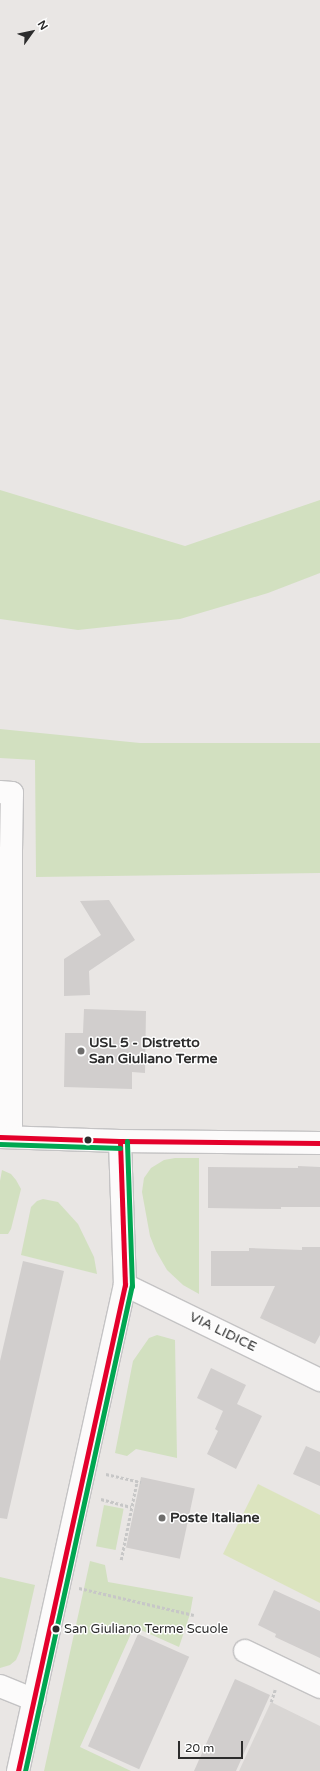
<!DOCTYPE html>
<style>
body{margin:0}
#map{position:relative;width:320px;height:1771px;overflow:hidden;background:#e9e6e4;font-family:"Varela Round",sans-serif}
div>[style]{position:absolute}
[style*='--x']{left:calc(var(--x)*1px);top:calc(var(--y)*1px);width:calc(var(--w)*1px);rotate:calc(var(--a)*1deg)}
.green>*{inset:0;background:#d2e0c0;transform-origin:0 0}
.pitch>*{inset:0;background:#dce4bf}
.plaza>*{inset:0;background:#d9d6d4}
.building>*{inset:0;background:#d1cecd;transform-origin:0 0}
.path>*{height:2.5px;margin-top:-1.25px;transform-origin:0;background:repeating-linear-gradient(90deg,#c7c7c7 0 3px,transparent 0 5px)}
.roads{filter:drop-shadow(1px 0 #c4c3c4) drop-shadow(-1px 0 #c4c3c4) drop-shadow(0 1px #c4c3c4) drop-shadow(0 -1px #c4c3c4)}
.minor>*{height:22px;margin:-11px;padding:0 11px;transform-origin:11px;border-radius:11px;background:#fcfbfb}
.bus-1>*{height:5px;margin:-2.5px;padding:0 2.5px;transform-origin:2.5px;border-radius:2.5px;background:#e4002b}
.bus-2>*{height:5px;margin:-2.5px;padding:0 2.5px;transform-origin:2.5px;border-radius:2.5px;background:#00a651}
.dots>*{width:11px;height:11px;translate:-50% -50%;box-sizing:border-box;border:2px solid #fff;border-radius:50%}
span{translate:-50% -50%;white-space:nowrap;text-align:center;line-height:1.15;-webkit-text-stroke:3px #fff;paint-order:stroke}
.bus-label{font-size:13px;color:#2c2c2c}
.left{translate:0 -50%;text-align:left}
.poi-label{font-size:14px;color:#2c2c2c;font-weight:700}
.street-label{font-size:14px;color:#2c2c2c}
.north{position:absolute;left:12px;top:12px;width:40px;height:40px;-webkit-text-stroke:3px #fff;paint-order:stroke;rotate:57deg;font-size:11px;font-weight:700;line-height:16px;text-align:center;color:#2c2c2c}
.north::after{content:'';display:block;margin:auto;width:14px;height:18px;background:#2c2c2c;clip-path:polygon(50% 0,100% 100%,50% 72%,0 100%)}
.scale{position:absolute;left:178px;top:1741px;width:65px;height:18px;box-sizing:border-box;border:2px solid #2c2c2c;border-top:0;padding-left:5px;font-size:12px;line-height:14px;white-space:nowrap;color:#2c2c2c;-webkit-text-stroke:3px #fff;paint-order:stroke}
</style>
<div id="map">
<div class="green">
<i style="clip-path:polygon(0 490px,185px 546px,320px 500px,320px 573px,268px 593px,180px 619px,78px 630px,0 619px)"></i>
<i style="clip-path:polygon(0 729px,140px 743px,320px 743px,320px 873px,36px 877px,35px 760px,0 758px)"></i>
<i style="clip-path:polygon(175px 1158px,199px 1158px,199px 1294px,183px 1285px,167px 1270px,156px 1251px,150px 1236px,142px 1192px,144px 1178px,151px 1168px,164px 1160px)"></i>
<i style="clip-path:polygon(2px 1170px,11px 1174px,16px 1180px,21px 1189px,11px 1229px,8px 1234px,0 1234px,0 1181px)"></i>
<i style="clip-path:polygon(43px 1199px,58px 1202px,78px 1224px,94px 1257px,97px 1274px,21px 1255px,31px 1207px,37px 1201px)"></i>
<i style="clip-path:polygon(157px 1335px,175px 1340px,177px 1458px,136px 1449px,127px 1456px,115px 1453px,133px 1361px,149px 1338px)"></i>
<i style="left:104px;top:1505px;width:20px;height:42px;rotate:11deg"></i>
<i style="clip-path:polygon(90px 1561px,105px 1565px,108px 1582px,193px 1597px,190px 1614px,179px 1647px,134px 1627px,80px 1747px,131px 1771px,44px 1771px)"></i>
<i style="clip-path:polygon(0 1577px,35px 1585px,20px 1651px,16px 1660px,10px 1665px,0 1668px)"></i>
</div>
<div class="pitch">
<i style="clip-path:polygon(258px 1484px,320px 1515px,320px 1603px,223px 1554px)"></i>
</div>
<div class="plaza">
<i style="clip-path:polygon(271px 1702px,320px 1726px,320px 1771px,239px 1771px)"></i>
</div>
<div class="building">
<i style="clip-path:polygon(109px 900px,135px 940px,89px 971px,90px 995px,64px 996px,64px 959px,101px 935px,80px 901px)"></i>
<i style="clip-path:polygon(84px 1009px,146px 1011px,145px 1073px,132px 1072px,132px 1089px,64px 1087px,65px 1033px,83px 1033px)"></i>
<i style="clip-path:polygon(298px 1166px,320px 1167px,320px 1207px,281px 1207px,281px 1209px,208px 1208px,208px 1167px,298px 1168px)"></i>
<i style="clip-path:polygon(302px 1247px,320px 1247px,320px 1335px,315px 1344px,260px 1318px,275px 1286px,211px 1286px,211px 1251px,249px 1251px,249px 1248px,302px 1250px)"></i>
<i style="clip-path:polygon(23px 1261px,64px 1271px,7px 1519px,0 1518px,0 1361px)"></i>
<i style="clip-path:polygon(211px 1368px,246px 1385px,237px 1404px,262px 1416px,236px 1469px,207px 1454px,218px 1431px,215px 1429px,223px 1411px,197px 1398px)"></i>
<i style="clip-path:polygon(306px 1446px,320px 1452px,320px 1486px,293px 1474px)"></i>
<i style="left:141px;top:1477px;width:55px;height:72px;rotate:12deg"></i>
<i style="clip-path:polygon(274px 1590px,320px 1611px,320px 1658px,275px 1637px,276px 1634px,258px 1625px)"></i>
<i style="left:138px;top:1634px;width:56px;height:123px;rotate:24deg"></i>
<i style="clip-path:polygon(235px 1679px,270px 1695px,236px 1771px,194px 1771px)"></i>
</div>
<div class="path">
<i style="--x:106;--y:1474;--w:36;--a:13"></i>
<i style="--x:101;--y:1499;--w:31;--a:15"></i>
<i style="--x:121;--y:1560;--w:81;--a:-78.6"></i>
<i style="--x:79;--y:1588;--w:118;--a:13.2"></i>
<i style="--x:271;--y:1702;--w:13;--a:-72"></i>
</div>
<div class="roads">
<div class="minor">
<i style="--x:0;--y:792;--w:12;--a:5"></i>
<i style="--x:12;--y:793;--w:57;--a:91"></i>
<i style="--x:11;--y:850;--w:287;--a:90"></i>
<i style="--x:0;--y:1137;--w:120;--a:1.9"></i>
<i style="--x:120;--y:1141;--w:200;--a:0.6"></i>
<i style="--x:125;--y:1285;--w:217;--a:26"></i>
<i style="--x:245;--y:1651;--w:83;--a:25.6"></i>
<i style="--x:0;--y:1686;--w:37;--a:22"></i>
<i style="--x:18;--y:1771;--w:498;--a:-77.6"></i>
<i style="--x:125;--y:1285;--w:144;--a:-92"></i>
</div>
</div>
<div class="bus-1">
<i style="--x:0;--y:1137;--w:120;--a:1.9"></i>
<i style="--x:120;--y:1141;--w:200;--a:0.6"></i>
<i style="--x:18;--y:1771;--w:498;--a:-77.6"></i>
<i style="--x:125;--y:1285;--w:144;--a:-92"></i>
</div>
<div class="bus-2">
<i style="--x:0;--y:1144;--w:120;--a:1.9"></i>
<i style="--x:25;--y:1771;--w:497;--a:-77.6"></i>
<i style="--x:132;--y:1286;--w:145;--a:-92"></i>
</div>
<div class="dots">
<i style="left:81px;top:1051px;background:#6e6d6c"></i>
<i style="left:88px;top:1140px;background:#2c2c2c"></i>
<i style="left:162px;top:1518px;background:#6e6d6c"></i>
<i style="left:56px;top:1629px;background:#2c2c2c"></i>
</div>
<div class="bus-label">
<span class="left" style="left:64px;top:1629px">San Giuliano Terme Scuole</span>
</div>
<div class="poi-label">
<span class="left" style="left:89px;top:1051px">USL 5 - Distretto<br>San Giuliano Terme</span>
<span class="left" style="left:170px;top:1518px">Poste Italiane</span>
</div>
<div class="street-label">
<span style="left:223px;top:1332px;rotate:26deg">VIA LIDICE</span>
</div>
<div class="north">N</div>
<div class="scale">20 m</div>
</div>
